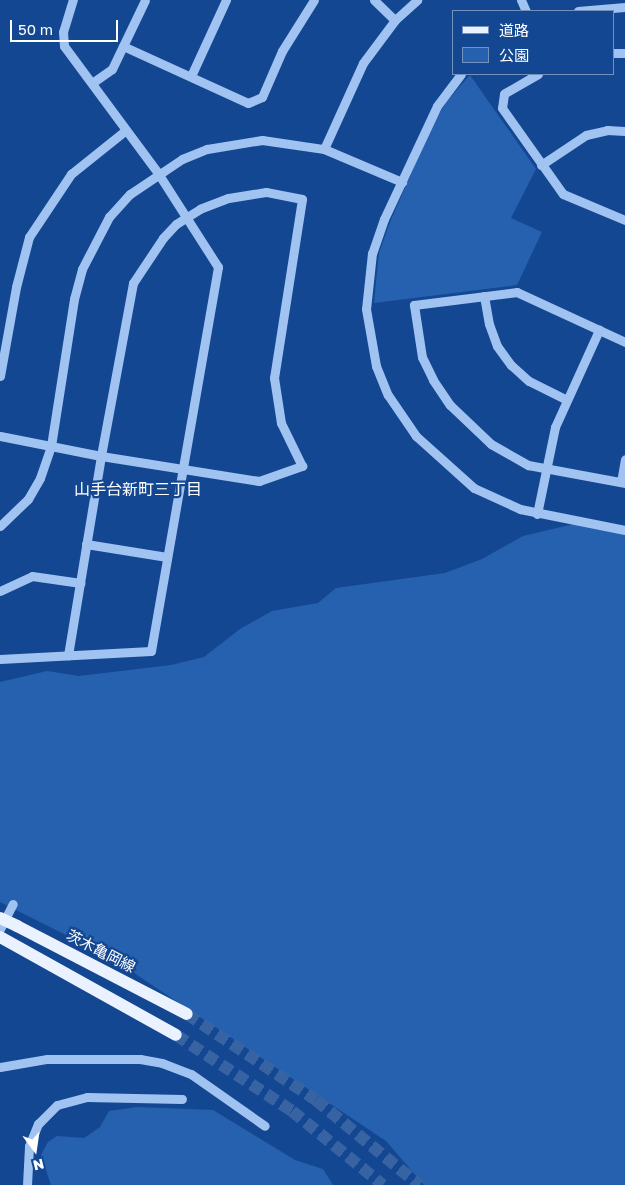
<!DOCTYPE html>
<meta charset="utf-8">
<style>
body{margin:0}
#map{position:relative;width:625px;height:1185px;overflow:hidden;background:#144791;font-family:"Golos Text","Noto Sans JP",sans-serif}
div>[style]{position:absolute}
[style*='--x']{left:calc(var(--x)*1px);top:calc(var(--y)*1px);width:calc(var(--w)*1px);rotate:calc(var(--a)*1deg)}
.green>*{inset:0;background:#2661b0}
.major-tunnel>*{height:12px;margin-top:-6px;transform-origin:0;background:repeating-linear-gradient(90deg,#3763a2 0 12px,transparent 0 18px)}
.minor>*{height:9px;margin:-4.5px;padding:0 4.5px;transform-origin:4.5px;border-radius:4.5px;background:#a0c3f1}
.major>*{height:12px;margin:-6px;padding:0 6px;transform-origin:6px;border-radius:6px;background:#ebf2ff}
.major-bridge>*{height:12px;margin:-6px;padding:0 6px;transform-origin:6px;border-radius:6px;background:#ebf2ff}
span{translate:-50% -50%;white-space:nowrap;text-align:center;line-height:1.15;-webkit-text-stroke:4.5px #144791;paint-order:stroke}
.street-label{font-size:15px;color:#fff}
.neighbourhood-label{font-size:16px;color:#fff}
.legend{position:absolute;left:452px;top:10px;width:162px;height:65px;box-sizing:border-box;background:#144791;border:1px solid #7291bd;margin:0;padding:6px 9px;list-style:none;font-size:15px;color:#fff}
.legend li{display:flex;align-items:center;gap:10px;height:25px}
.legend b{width:25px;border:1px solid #7291bd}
.north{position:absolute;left:10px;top:1125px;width:50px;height:50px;-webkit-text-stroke:4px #144791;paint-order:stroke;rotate:166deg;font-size:14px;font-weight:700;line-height:20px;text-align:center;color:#fff}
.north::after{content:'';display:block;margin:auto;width:18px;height:22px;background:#fff;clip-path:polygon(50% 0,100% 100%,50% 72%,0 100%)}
.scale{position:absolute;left:10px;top:20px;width:108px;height:22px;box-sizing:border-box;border:2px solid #fff;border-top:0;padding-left:6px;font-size:15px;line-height:18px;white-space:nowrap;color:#fff;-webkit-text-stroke:4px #144791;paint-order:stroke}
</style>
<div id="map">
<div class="green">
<i style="clip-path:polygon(470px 75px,536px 169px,511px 218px,542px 232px,517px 285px,374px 303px,379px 253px,390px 222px,435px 120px,447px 101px)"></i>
<i style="clip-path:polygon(578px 523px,625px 532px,625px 1185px,424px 1185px,386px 1141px,110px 957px,0 902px,0 682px,47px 671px,79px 676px,171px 665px,204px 657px,240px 629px,272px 611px,318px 603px,336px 588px,445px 573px,482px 559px,523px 536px)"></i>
<i style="clip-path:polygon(137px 1107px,213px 1110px,295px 1160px,323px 1169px,333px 1185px,51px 1185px,41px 1155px,48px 1142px,57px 1136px,84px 1138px,100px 1127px,109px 1111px)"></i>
</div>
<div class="major-tunnel">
<i style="--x:187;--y:1014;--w:155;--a:33.7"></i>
<i style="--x:316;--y:1100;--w:134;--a:39.5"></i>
<i style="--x:176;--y:1035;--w:139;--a:33.2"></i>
<i style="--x:292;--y:1111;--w:117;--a:39.1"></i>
</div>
<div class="minor">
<i style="--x:374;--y:0;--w:29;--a:44"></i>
<i style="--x:521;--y:0;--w:12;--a:66"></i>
<i style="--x:578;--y:11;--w:47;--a:-4.9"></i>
<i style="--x:123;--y:46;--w:137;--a:24.5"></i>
<i style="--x:248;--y:103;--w:15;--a:-23"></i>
<i style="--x:262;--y:97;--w:50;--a:-66.5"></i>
<i style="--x:282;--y:51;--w:60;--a:-57.9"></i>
<i style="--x:614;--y:53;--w:11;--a:0"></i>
<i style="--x:461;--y:74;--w:40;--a:127"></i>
<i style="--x:437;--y:106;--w:125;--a:115.1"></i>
<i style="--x:384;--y:219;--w:36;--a:109"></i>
<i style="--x:372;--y:253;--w:56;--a:96.1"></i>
<i style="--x:366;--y:309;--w:58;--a:80"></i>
<i style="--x:376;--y:366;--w:31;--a:68"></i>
<i style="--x:388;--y:395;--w:50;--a:55.7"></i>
<i style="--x:416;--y:436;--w:78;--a:41.9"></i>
<i style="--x:474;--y:488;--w:51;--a:24.5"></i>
<i style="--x:520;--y:509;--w:107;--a:11.3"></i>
<i style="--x:538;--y:74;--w:39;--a:150"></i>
<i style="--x:504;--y:94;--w:14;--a:98"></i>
<i style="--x:502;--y:108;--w:105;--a:54.7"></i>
<i style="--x:563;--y:194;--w:67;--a:22.8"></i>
<i style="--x:191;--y:76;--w:84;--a:-65.3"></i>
<i style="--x:92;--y:83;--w:24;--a:-35"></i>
<i style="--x:112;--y:69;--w:76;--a:-64.4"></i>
<i style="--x:324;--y:149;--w:94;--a:-65.6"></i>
<i style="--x:363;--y:63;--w:54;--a:-53.3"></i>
<i style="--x:395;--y:20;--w:30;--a:-42"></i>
<i style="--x:541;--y:165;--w:54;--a:-33.7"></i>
<i style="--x:586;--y:135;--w:22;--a:-13"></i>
<i style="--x:607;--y:130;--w:18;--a:3"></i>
<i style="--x:484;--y:296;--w:28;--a:80"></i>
<i style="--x:489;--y:324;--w:23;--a:70"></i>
<i style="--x:497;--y:346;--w:24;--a:54"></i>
<i style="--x:511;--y:365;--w:24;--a:42"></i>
<i style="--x:529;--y:381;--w:42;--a:26.6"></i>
<i style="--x:625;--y:342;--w:119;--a:-155.2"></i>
<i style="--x:517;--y:292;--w:104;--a:172.8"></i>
<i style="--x:414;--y:305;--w:53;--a:81.3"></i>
<i style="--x:422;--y:357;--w:25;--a:64"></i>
<i style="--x:433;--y:380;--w:30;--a:56"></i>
<i style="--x:450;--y:405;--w:57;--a:43.6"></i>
<i style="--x:491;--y:444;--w:43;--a:29.6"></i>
<i style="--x:528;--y:465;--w:99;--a:10.5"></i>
<i style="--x:0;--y:376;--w:90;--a:-79.8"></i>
<i style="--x:16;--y:287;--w:52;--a:-75.4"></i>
<i style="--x:29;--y:237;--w:76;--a:-56.3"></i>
<i style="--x:71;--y:174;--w:70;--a:-38.7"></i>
<i style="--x:0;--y:436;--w:103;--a:11.2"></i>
<i style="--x:101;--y:456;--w:160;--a:9"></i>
<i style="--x:259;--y:481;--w:46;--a:-19.2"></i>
<i style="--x:302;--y:466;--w:48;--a:-116"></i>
<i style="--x:281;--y:423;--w:46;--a:-98.8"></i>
<i style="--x:274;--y:378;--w:181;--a:-81.1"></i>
<i style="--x:302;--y:199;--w:37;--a:-169"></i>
<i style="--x:266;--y:192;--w:38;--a:171"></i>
<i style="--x:228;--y:198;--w:30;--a:159"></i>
<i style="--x:200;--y:209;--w:28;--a:148"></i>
<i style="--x:176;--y:224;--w:19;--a:133"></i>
<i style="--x:163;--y:238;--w:54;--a:123.7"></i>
<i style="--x:133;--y:283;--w:176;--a:100.5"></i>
<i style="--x:101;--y:456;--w:202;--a:99.4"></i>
<i style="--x:621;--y:482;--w:23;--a:-80"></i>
<i style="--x:537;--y:514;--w:89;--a:-78.3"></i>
<i style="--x:555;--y:427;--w:107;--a:-65.6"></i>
<i style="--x:0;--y:526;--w:39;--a:-44"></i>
<i style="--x:28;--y:499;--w:24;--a:-60"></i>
<i style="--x:40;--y:478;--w:34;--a:-71"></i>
<i style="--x:51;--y:446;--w:149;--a:-81.1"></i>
<i style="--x:74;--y:299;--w:31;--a:-75"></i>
<i style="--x:82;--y:269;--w:59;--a:-62.6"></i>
<i style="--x:109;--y:217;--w:31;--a:-48"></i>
<i style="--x:130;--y:194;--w:63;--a:-33.9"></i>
<i style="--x:182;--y:159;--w:27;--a:-22"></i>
<i style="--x:207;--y:149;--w:56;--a:-9.3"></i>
<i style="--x:262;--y:140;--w:63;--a:8.3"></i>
<i style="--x:324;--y:149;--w:85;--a:22.9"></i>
<i style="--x:86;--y:544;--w:82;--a:9.1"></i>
<i style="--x:0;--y:591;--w:35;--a:-25"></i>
<i style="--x:32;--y:576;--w:49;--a:8.3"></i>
<i style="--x:0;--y:659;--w:151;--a:-3"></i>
<i style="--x:151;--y:651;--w:390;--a:-80.1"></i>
<i style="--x:218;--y:267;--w:112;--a:-122.6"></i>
<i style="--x:158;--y:173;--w:158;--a:-126.5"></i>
<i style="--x:64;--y:46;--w:14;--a:-94"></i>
<i style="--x:63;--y:32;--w:34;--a:-73"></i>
<i style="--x:0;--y:929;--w:28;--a:-63"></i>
<i style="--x:0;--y:1067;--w:48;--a:-9.7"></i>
<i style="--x:47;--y:1059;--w:93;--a:0"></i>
<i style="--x:140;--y:1059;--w:22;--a:10"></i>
<i style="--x:162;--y:1063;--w:31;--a:21"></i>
<i style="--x:191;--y:1074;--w:90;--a:35.1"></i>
<i style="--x:27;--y:1185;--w:39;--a:-87"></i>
<i style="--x:29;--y:1146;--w:24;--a:-68"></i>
<i style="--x:38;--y:1124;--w:27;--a:-45"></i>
<i style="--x:57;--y:1105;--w:31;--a:-15"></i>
<i style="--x:87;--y:1097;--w:95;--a:1.2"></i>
</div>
<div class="major">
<i style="--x:17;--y:926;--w:191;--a:27.4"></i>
<i style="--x:0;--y:937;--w:201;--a:29.1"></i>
</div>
<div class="major-bridge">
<i style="--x:0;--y:918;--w:19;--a:25"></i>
</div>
<div class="street-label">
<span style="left:101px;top:951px;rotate:27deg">茨木亀岡線</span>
</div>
<div class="neighbourhood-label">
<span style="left:138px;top:489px">山手台新町三丁目</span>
</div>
<ul class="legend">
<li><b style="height:6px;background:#ebf2ff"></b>道路</li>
<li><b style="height:14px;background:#2661b0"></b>公園</li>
</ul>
<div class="north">N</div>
<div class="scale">50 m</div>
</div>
